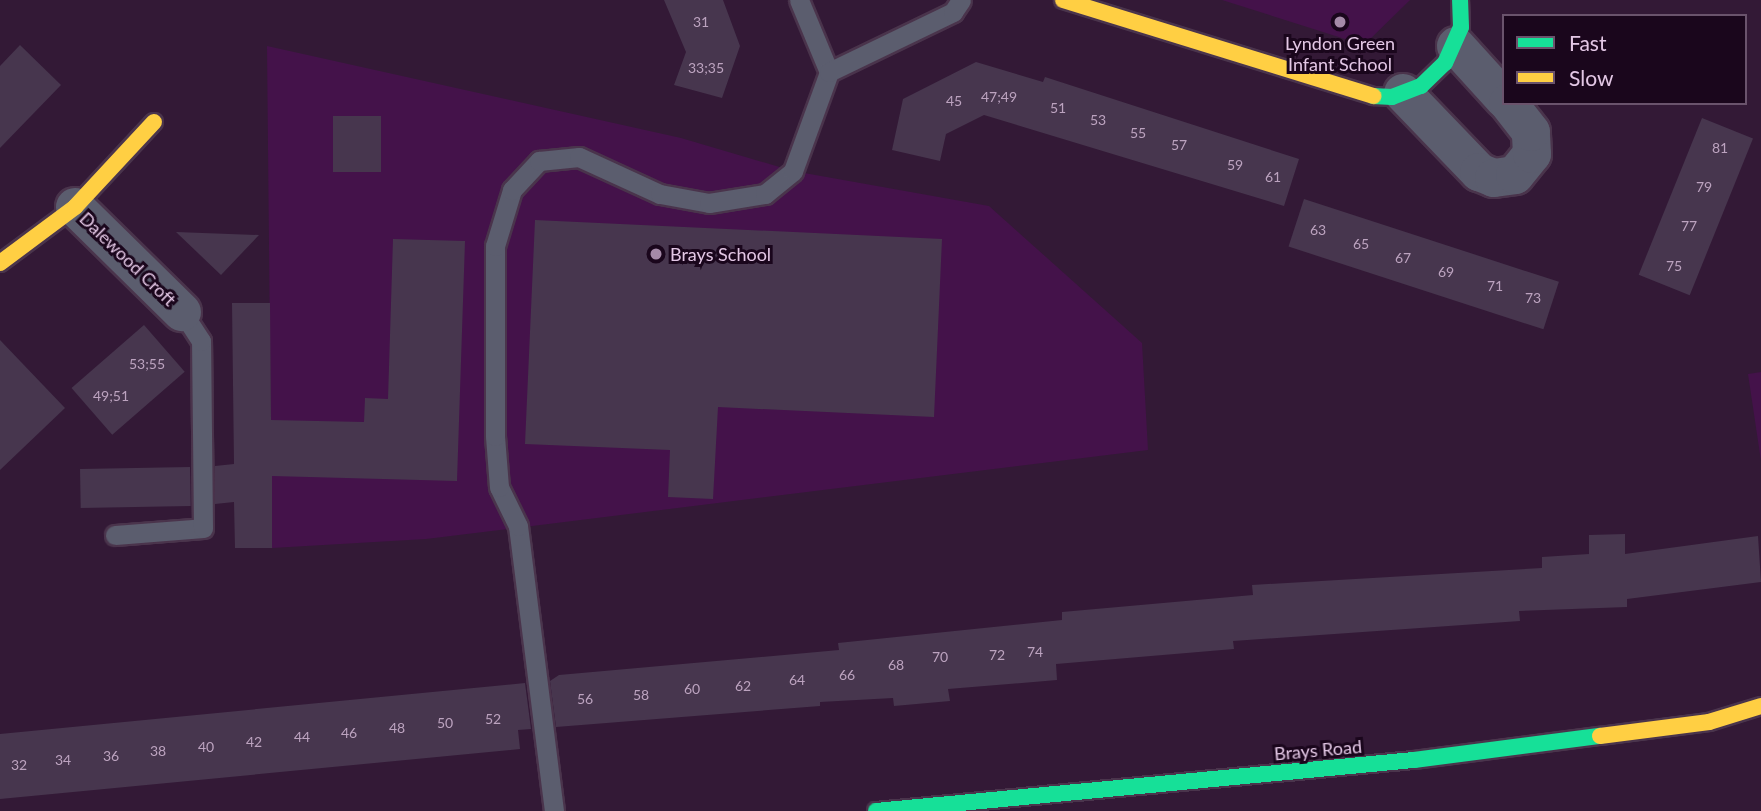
<!DOCTYPE html>
<style>
body{margin:0}
#map{position:relative;width:1761px;height:811px;overflow:hidden;background:#331936;font-family:Lato,sans-serif}
div>[style]{position:absolute}
[style*='--x']{left:calc(var(--x)*1px);top:calc(var(--y)*1px);width:calc(var(--w)*1px);rotate:calc(var(--a)*1deg)}
.built>*{inset:0;background:#44124a}
.building>*{inset:0;background:#47364e;transform-origin:0 0}
.roads{filter:drop-shadow(2px 0 #4a344c) drop-shadow(-2px 0 #4a344c) drop-shadow(0 2px #4a344c) drop-shadow(0 -2px #4a344c)}
.lane>*{height:19px;margin:-9.5px;padding:0 9.5px;transform-origin:9.5px;border-radius:9.5px;background:#5b5d6e}
.street>*{height:38px;margin:-19px;padding:0 19px;transform-origin:19px;border-radius:19px;background:#5b5d6e}
.fast>*{height:16px;margin:-8px;padding:0 8px;transform-origin:8px;border-radius:8px;background:#16e098}
.slow>*{height:16px;margin:-8px;padding:0 8px;transform-origin:8px;border-radius:8px;background:#ffcf43}
.dots>*{width:19px;height:19px;translate:-50% -50%;box-sizing:border-box;border:4px solid #1a061c;border-radius:50%}
span{translate:-50% -50%;white-space:nowrap;text-align:center;line-height:1.15;-webkit-text-stroke:6px #1a061c;paint-order:stroke}
.number-label{font-size:14px;color:#bca3bf}
.number-label span{-webkit-text-stroke-width:0}
.poi-label{font-size:18px;color:#e3c7e5}
.left{translate:0 -50%;text-align:left}
.street-label{font-size:18px;color:#e3c7e5}
.legend{position:absolute;left:1502px;top:14px;width:245px;height:91px;box-sizing:border-box;background:#1a061c;border:2px solid #6a536c;margin:0;padding:9px 12px;list-style:none;font-size:21px;color:#e3c7e5}
.legend li{display:flex;align-items:center;gap:14px;height:35px}
.legend b{width:35px;border:2px solid #6a536c}
</style>
<div id="map">
<div class="built">
<i style="clip-path:polygon(1222px 0,1410px 0,1364px 45px)"></i>
<i style="clip-path:polygon(267px 46px,681px 138px,793px 171px,989px 206px,1142px 343px,1148px 450px,426px 539px,272px 548px)"></i>
<i style="clip-path:polygon(1761px 372px,1761px 461px,1748px 374px)"></i>
</div>
<div class="building">
<i style="clip-path:polygon(664px 0,723px 0,740px 46px,722px 98px,674px 85px,686px 52px)"></i>
<i style="clip-path:polygon(20px 45px,61px 85px,0 148px,0 66px)"></i>
<i style="clip-path:polygon(976px 62px,1043px 82px,1045px 77px,1299px 159px,1284px 206px,984px 115px,946px 134px,940px 161px,892px 150px,903px 99px)"></i>
<i style="left:333px;top:116px;width:48px;height:56px"></i>
<i style="left:1702px;top:118px;width:55px;height:169px;rotate:22deg"></i>
<i style="left:1304px;top:199px;width:268px;height:50px;rotate:18deg"></i>
<i style="clip-path:polygon(535px 220px,942px 239px,934px 417px,718px 407px,713px 499px,668px 497px,670px 450px,525px 444px)"></i>
<i style="clip-path:polygon(176px 232px,259px 235px,221px 275px)"></i>
<i style="clip-path:polygon(393px 239px,465px 241px,457px 481px,272px 476px,272px 548px,235px 548px,234px 502px,215px 504px,215px 466px,234px 464px,232px 303px,270px 303px,271px 420px,364px 422px,365px 398px,388px 399px)"></i>
<i style="left:144px;top:325px;width:62px;height:96px;rotate:49deg"></i>
<i style="clip-path:polygon(0 340px,65px 408px,0 470px)"></i>
<i style="left:190px;top:467px;width:39px;height:110px;rotate:89deg"></i>
<i style="clip-path:polygon(1625px 534px,1625px 554px,1758px 536px,1761px 582px,1627px 599px,1627px 607px,1519px 611px,1520px 621px,1233px 641px,1234px 649px,1056px 664px,1057px 680px,948px 689px,950px 701px,894px 706px,893px 698px,820px 702px,820px 706px,556px 727px,550px 681px,559px 675px,839px 650px,838px 643px,1062px 620px,1062px 612px,1253px 595px,1252px 585px,1542px 568px,1542px 557px,1589px 554px,1589px 535px)"></i>
<i style="clip-path:polygon(525px 683px,531px 729px,518px 730px,520px 749px,0 799px,0 734px)"></i>
</div>
<div class="roads">
<div class="lane">
<i style="--x:799;--y:0;--w:78;--a:67.4"></i>
<i style="--x:115;--y:535;--w:88;--a:-4.5"></i>
<i style="--x:203;--y:528;--w:187;--a:-90.6"></i>
<i style="--x:201;--y:341;--w:35;--a:-123"></i>
<i style="--x:554;--y:811;--w:287;--a:-97.2"></i>
<i style="--x:518;--y:526;--w:43;--a:-116"></i>
<i style="--x:499;--y:487;--w:51;--a:-94.5"></i>
<i style="--x:495;--y:436;--w:190;--a:-90"></i>
<i style="--x:495;--y:246;--w:59;--a:-73.1"></i>
<i style="--x:512;--y:190;--w:40;--a:-47"></i>
<i style="--x:539;--y:161;--w:40;--a:-5.7"></i>
<i style="--x:579;--y:157;--w:89;--a:24.6"></i>
<i style="--x:660;--y:194;--w:50;--a:10.4"></i>
<i style="--x:709;--y:203;--w:57;--a:-9.1"></i>
<i style="--x:765;--y:194;--w:36;--a:-39"></i>
<i style="--x:793;--y:171;--w:105;--a:-70"></i>
<i style="--x:829;--y:72;--w:138;--a:-25.8"></i>
<i style="--x:953;--y:12;--w:14;--a:-56"></i>
</div>
<div class="street">
<i style="--x:1456;--y:46;--w:72;--a:47.8"></i>
<i style="--x:1403;--y:93;--w:110;--a:46.1"></i>
<i style="--x:1479;--y:172;--w:16;--a:22"></i>
<i style="--x:1494;--y:178;--w:21;--a:-8"></i>
<i style="--x:1515;--y:175;--w:27;--a:-51"></i>
<i style="--x:1532;--y:154;--w:22;--a:-93"></i>
<i style="--x:1531;--y:132;--w:37;--a:-128"></i>
<i style="--x:75;--y:207;--w:150;--a:44.5"></i>
</div>
<div class="fast">
<i style="--x:1373;--y:96;--w:19;--a:3"></i>
<i style="--x:1392;--y:97;--w:31;--a:-21"></i>
<i style="--x:1421;--y:86;--w:33;--a:-44"></i>
<i style="--x:1445;--y:63;--w:39;--a:-66"></i>
<i style="--x:1461;--y:27;--w:27;--a:-92"></i>
<i style="--x:876;--y:811;--w:540;--a:-5.42"></i>
<i style="--x:1414;--y:760;--w:188;--a:-7.4"></i>
</div>
<div class="slow">
<i style="--x:1063;--y:0;--w:325;--a:17.2"></i>
<i style="--x:0;--y:263;--w:94;--a:-36.7"></i>
<i style="--x:75;--y:207;--w:116;--a:-47.1"></i>
<i style="--x:1600;--y:736;--w:110;--a:-7.3"></i>
<i style="--x:1709;--y:722;--w:54;--a:-17.1"></i>
</div>
</div>
<div class="dots">
<i style="left:1340px;top:22px;background:#a58aa8"></i>
<i style="left:656px;top:254px;background:#a58aa8"></i>
</div>
<div class="number-label">
<span style="left:701px;top:22px">31</span>
<span style="left:706px;top:68px">33;35</span>
<span style="left:999px;top:97px">47;49</span>
<span style="left:954px;top:101px">45</span>
<span style="left:1058px;top:108px">51</span>
<span style="left:1098px;top:120px">53</span>
<span style="left:1138px;top:133px">55</span>
<span style="left:1179px;top:145px">57</span>
<span style="left:1720px;top:148px">81</span>
<span style="left:1235px;top:165px">59</span>
<span style="left:1273px;top:177px">61</span>
<span style="left:1704px;top:187px">79</span>
<span style="left:1689px;top:226px">77</span>
<span style="left:1318px;top:230px">63</span>
<span style="left:1361px;top:244px">65</span>
<span style="left:1403px;top:258px">67</span>
<span style="left:1674px;top:266px">75</span>
<span style="left:1446px;top:272px">69</span>
<span style="left:1495px;top:286px">71</span>
<span style="left:1533px;top:298px">73</span>
<span style="left:147px;top:364px">53;55</span>
<span style="left:111px;top:396px">49;51</span>
<span style="left:1035px;top:652px">74</span>
<span style="left:997px;top:655px">72</span>
<span style="left:940px;top:657px">70</span>
<span style="left:896px;top:665px">68</span>
<span style="left:847px;top:675px">66</span>
<span style="left:797px;top:680px">64</span>
<span style="left:743px;top:686px">62</span>
<span style="left:692px;top:689px">60</span>
<span style="left:641px;top:695px">58</span>
<span style="left:585px;top:699px">56</span>
<span style="left:493px;top:719px">52</span>
<span style="left:445px;top:723px">50</span>
<span style="left:397px;top:728px">48</span>
<span style="left:349px;top:733px">46</span>
<span style="left:302px;top:737px">44</span>
<span style="left:254px;top:742px">42</span>
<span style="left:206px;top:747px">40</span>
<span style="left:158px;top:751px">38</span>
<span style="left:111px;top:756px">36</span>
<span style="left:63px;top:760px">34</span>
<span style="left:19px;top:765px">32</span>
</div>
<div class="poi-label">
<span style="left:1340px;top:54px">Lyndon Green<br>Infant School</span>
<span class="left" style="left:670px;top:254px">Brays School</span>
</div>
<div class="street-label">
<span style="left:128px;top:259px;rotate:44deg">Dalewood Croft</span>
<span style="left:1318px;top:750px;rotate:-5deg">Brays Road</span>
</div>
<ul class="legend">
<li><b style="height:9px;background:#16e098"></b>Fast</li>
<li><b style="height:9px;background:#ffcf43"></b>Slow</li>
</ul>
</div>
